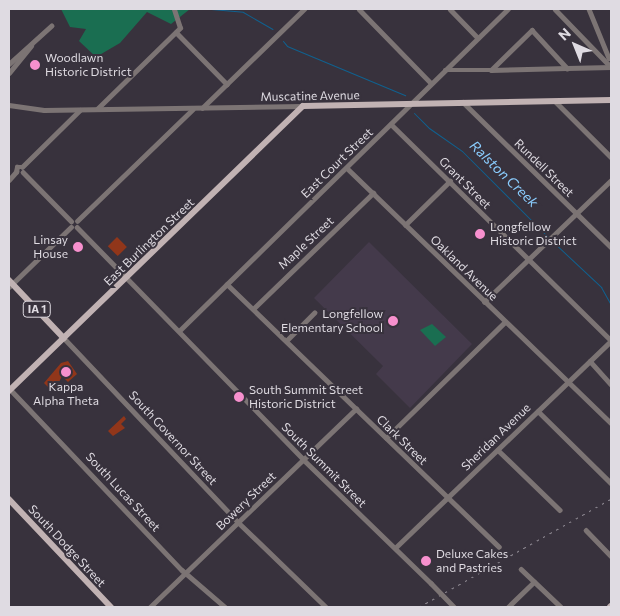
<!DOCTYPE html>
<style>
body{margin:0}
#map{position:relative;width:620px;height:616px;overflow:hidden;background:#38323d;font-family:Commissioner,sans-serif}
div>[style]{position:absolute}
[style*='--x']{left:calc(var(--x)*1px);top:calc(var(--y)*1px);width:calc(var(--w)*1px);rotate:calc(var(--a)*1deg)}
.built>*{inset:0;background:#443a4b}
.green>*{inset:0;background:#1a6e51}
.stream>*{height:1px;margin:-0.5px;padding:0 0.5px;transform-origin:0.5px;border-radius:0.5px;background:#10618f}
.building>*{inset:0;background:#91361a;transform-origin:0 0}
.minor>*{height:4.5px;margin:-2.25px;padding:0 2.25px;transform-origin:2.25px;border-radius:2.25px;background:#7c7474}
.major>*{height:5.5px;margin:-2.75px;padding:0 2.75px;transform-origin:2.75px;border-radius:2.75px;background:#c1b2b3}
.rail>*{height:1px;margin-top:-0.5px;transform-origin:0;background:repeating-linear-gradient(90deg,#8c8790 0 2.5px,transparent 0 7.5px)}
.minor-bridge>*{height:4.5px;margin:-2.25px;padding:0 2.25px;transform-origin:2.25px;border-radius:2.25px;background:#7c7474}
.dots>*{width:14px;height:14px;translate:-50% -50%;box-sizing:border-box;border:2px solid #38323d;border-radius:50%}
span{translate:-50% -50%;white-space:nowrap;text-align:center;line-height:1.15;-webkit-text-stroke:4px #38323d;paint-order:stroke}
.shield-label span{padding:1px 4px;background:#38323d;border:1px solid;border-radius:4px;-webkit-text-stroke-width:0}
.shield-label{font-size:11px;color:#dfdbe2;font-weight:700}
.poi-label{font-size:12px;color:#dfdbe2}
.left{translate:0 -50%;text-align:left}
.right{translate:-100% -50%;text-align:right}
.street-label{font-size:12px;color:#dfdbe2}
.water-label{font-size:14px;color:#8accfd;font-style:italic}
.frame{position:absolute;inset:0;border:10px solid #dfdbe2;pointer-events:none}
.north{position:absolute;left:550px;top:20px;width:50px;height:50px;-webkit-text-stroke:4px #38323d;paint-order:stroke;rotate:316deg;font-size:14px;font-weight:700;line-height:20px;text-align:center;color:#dfdbe2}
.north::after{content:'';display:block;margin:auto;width:18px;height:22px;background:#dfdbe2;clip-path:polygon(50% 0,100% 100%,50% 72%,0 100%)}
</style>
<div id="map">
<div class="built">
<i style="clip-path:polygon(369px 242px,472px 344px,410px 408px,376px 374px,383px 366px,314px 298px)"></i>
</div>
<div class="green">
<i style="clip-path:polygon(61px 9px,190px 9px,171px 24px,147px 12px,120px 43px,96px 57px,79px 41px,86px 29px,70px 27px)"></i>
<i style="clip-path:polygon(432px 324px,446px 337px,435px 346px,420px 330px)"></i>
</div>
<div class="stream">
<i style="--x:211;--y:9;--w:32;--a:5"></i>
<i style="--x:243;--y:12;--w:34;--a:30"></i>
<i style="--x:283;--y:41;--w:6;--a:51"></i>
<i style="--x:287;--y:46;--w:128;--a:22.6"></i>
<i style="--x:414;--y:113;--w:21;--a:45"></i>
<i style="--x:429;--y:128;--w:40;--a:34.9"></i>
<i style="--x:462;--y:151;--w:122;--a:45"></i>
<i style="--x:551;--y:240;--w:69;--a:43.2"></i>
<i style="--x:601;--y:287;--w:21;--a:61"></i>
</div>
<div class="building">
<i style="left:117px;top:237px;width:14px;height:13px;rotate:45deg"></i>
<i style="clip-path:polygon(68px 361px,77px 374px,68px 382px,62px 376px,57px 386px,50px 389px,44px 383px,61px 363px)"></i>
<i style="clip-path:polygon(124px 416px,126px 419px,121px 424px,125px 428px,113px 436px,108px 431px)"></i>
</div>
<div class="minor">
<i style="--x:359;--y:9;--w:103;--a:45.8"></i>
<i style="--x:450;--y:9;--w:40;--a:46"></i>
<i style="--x:555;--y:9;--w:81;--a:46"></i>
<i style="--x:589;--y:9;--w:53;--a:67.8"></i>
<i style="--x:176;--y:32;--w:73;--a:45.6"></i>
<i style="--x:9;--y:64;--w:57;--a:-42.1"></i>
<i style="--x:445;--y:70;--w:46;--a:0"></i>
<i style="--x:491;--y:70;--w:57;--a:-44.3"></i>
<i style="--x:532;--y:30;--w:52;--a:47.4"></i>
<i style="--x:567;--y:68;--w:44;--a:-1.3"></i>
<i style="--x:491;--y:70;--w:76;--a:-1.5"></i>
<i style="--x:9;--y:73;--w:35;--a:-51"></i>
<i style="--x:555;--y:101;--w:79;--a:45"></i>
<i style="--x:463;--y:102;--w:207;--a:44.4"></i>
<i style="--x:9;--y:105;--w:35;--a:8"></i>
<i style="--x:44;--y:110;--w:259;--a:-0.9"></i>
<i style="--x:202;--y:108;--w:142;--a:-44.1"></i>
<i style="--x:97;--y:109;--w:116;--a:-44.3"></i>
<i style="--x:180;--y:28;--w:20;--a:-108"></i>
<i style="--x:391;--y:124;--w:308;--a:44.5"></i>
<i style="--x:347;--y:168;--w:367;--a:44"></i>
<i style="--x:16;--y:172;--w:5;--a:-79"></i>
<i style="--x:17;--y:167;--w:5;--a:0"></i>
<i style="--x:22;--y:167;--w:81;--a:-44.5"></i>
<i style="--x:23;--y:172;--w:69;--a:45.6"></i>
<i style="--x:9;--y:180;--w:11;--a:-49"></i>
<i style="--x:77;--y:221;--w:161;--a:-44"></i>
<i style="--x:405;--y:225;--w:63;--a:-44.4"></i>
<i style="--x:77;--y:227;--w:325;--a:45.7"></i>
<i style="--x:304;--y:460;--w:177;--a:44.1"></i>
<i style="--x:227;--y:284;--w:378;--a:44"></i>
<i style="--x:9;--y:287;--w:86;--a:-44.1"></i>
<i style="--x:484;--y:302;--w:176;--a:-43.8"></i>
<i style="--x:253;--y:309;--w:167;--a:-44"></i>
<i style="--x:179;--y:331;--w:460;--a:-44.4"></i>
<i style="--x:64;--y:338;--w:253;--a:46.6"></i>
<i style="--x:238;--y:522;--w:122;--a:44"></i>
<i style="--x:286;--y:341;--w:40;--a:-45"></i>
<i style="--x:590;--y:361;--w:31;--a:48"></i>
<i style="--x:10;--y:389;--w:250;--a:46.5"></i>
<i style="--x:182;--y:570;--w:57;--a:40.7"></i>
<i style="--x:538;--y:411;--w:103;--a:44.6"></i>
<i style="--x:386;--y:438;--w:166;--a:-44.3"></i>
<i style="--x:498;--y:450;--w:86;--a:44.1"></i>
<i style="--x:586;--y:530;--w:36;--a:46"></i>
<i style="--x:395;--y:548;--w:299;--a:-43.8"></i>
<i style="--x:521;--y:569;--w:55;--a:43.5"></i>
<i style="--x:150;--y:607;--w:286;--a:-43.9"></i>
<i style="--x:508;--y:607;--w:36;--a:-44"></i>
</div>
<div class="major">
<i style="--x:9;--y:280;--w:80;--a:46.5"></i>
<i style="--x:9;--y:391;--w:409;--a:-44.1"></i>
<i style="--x:303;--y:106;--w:308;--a:-1.1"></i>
<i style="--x:9;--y:499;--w:149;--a:46.6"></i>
<i style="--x:610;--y:607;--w:1;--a:-45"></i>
</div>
<div class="rail">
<i style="--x:419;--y:607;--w:220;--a:-29.4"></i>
</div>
<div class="minor-bridge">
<i style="--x:431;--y:583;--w:33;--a:46"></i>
</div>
<div class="dots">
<i style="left:35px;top:65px;background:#f790ce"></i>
<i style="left:480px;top:234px;background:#f790ce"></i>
<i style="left:78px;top:247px;background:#f790ce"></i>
<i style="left:393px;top:321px;background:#f790ce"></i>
<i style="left:66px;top:372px;background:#f790ce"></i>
<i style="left:239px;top:397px;background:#f790ce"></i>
<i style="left:426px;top:561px;background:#f790ce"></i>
</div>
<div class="shield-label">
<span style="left:37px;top:309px">IA 1</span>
</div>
<div class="poi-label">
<span class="left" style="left:45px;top:65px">Woodlawn<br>Historic District</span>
<span class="left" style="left:490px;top:234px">Longfellow<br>Historic District</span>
<span class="right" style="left:68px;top:247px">Linsay<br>House</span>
<span class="right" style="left:383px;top:321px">Longfellow<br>Elementary School</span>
<span style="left:66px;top:394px">Kappa<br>Alpha Theta</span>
<span class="left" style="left:249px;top:397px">South Summit Street<br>Historic District</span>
<span class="left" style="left:436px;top:561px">Deluxe Cakes<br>and Pastries</span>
</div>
<div class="street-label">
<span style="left:310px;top:96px;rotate:-1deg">Muscatine Avenue</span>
<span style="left:337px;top:163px;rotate:-44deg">East Court Street</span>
<span style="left:544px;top:168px;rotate:44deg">Rundell Street</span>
<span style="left:465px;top:183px;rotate:45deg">Grant Street</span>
<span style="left:149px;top:242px;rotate:-44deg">East Burlington Street</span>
<span style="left:306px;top:243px;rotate:-43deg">Maple Street</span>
<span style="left:464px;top:268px;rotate:44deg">Oakland Avenue</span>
<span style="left:496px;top:437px;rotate:-44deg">Sheridan Avenue</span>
<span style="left:173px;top:438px;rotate:47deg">South Governor Street</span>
<span style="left:402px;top:440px;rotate:44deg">Clark Street</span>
<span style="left:324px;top:465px;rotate:45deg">South Summit Street</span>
<span style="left:123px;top:492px;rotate:47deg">South Lucas Street</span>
<span style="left:246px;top:501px;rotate:-44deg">Bowery Street</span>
<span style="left:67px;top:546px;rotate:47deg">South Dodge Street</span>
</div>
<div class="water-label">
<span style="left:504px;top:174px;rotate:44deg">Ralston Creek</span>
</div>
<div class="frame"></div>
<div class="north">N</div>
</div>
